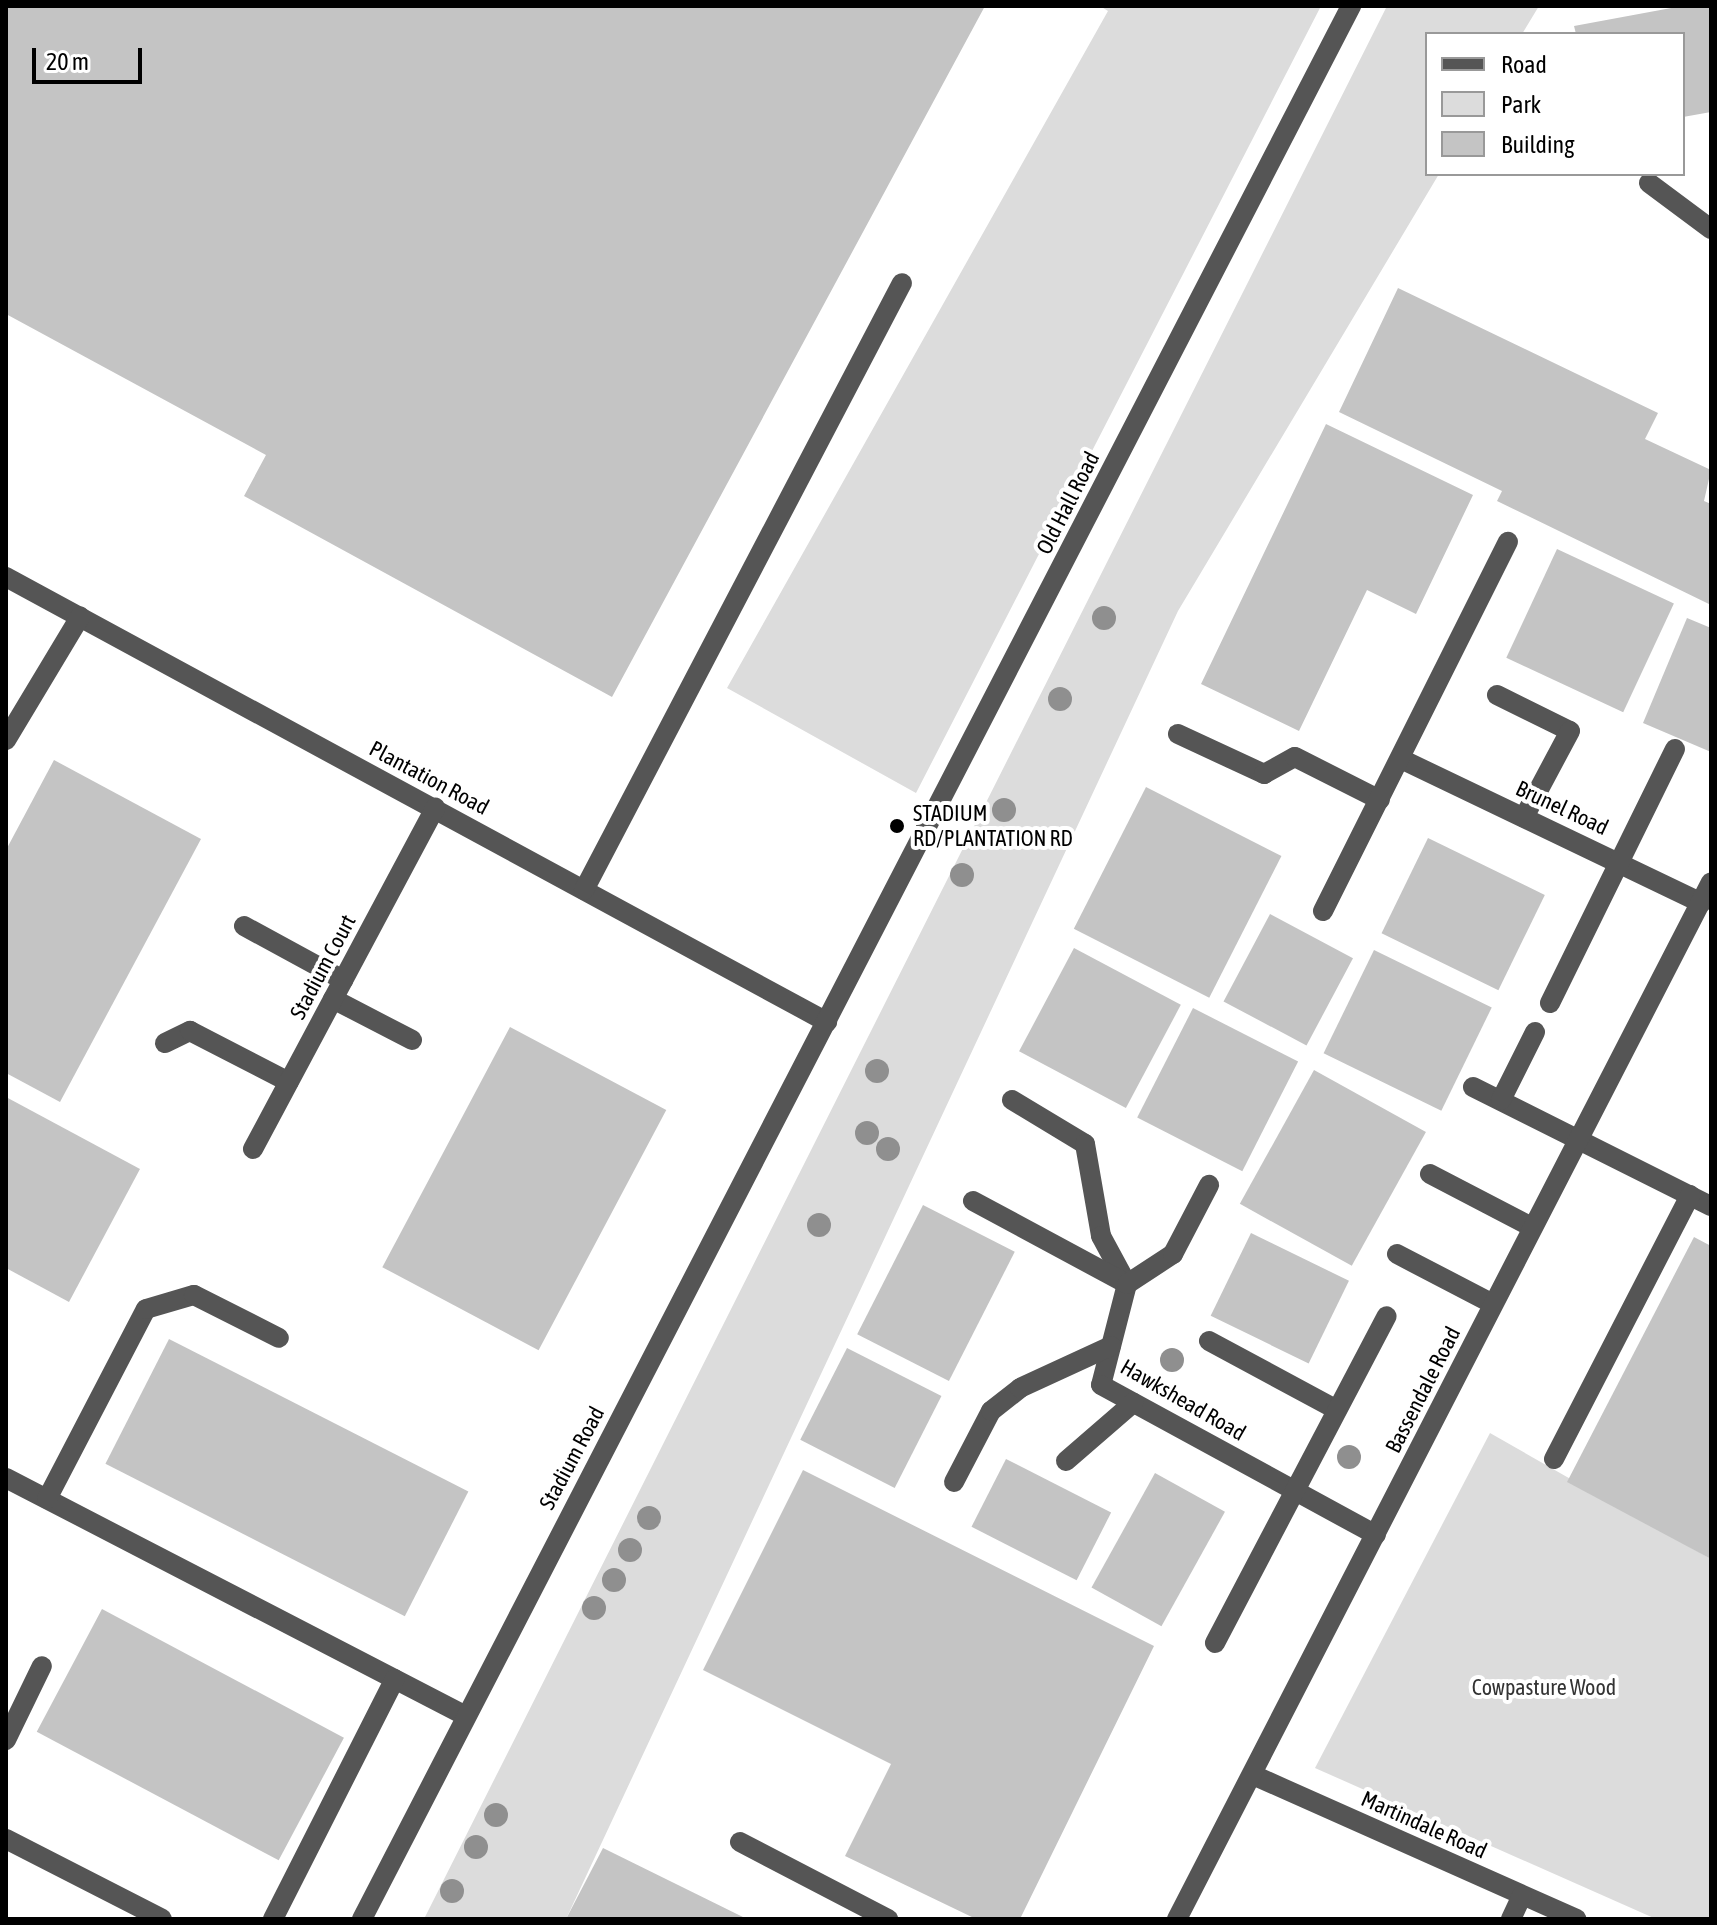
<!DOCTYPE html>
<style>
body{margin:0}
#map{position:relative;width:1717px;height:1925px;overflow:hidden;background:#fff;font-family:"Asap Condensed",sans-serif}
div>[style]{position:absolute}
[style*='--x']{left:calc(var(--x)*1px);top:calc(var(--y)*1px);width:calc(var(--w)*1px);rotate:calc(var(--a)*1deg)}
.green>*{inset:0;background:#dcdcdc}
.building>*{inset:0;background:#c4c4c4;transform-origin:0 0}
.minor>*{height:20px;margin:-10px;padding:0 10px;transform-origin:10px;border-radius:10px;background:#555}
.trees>*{width:24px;height:24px;margin:-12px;border-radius:50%;background:#8f8f8f}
.dots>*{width:22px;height:22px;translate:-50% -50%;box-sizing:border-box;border:4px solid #fff;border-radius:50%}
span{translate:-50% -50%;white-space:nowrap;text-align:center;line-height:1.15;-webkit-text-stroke:8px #fff;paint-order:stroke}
.street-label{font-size:22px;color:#000}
.poi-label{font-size:22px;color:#000}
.left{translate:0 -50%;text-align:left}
.park-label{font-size:22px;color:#333}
.frame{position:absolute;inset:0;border:8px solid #000;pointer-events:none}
.legend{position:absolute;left:1425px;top:32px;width:260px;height:144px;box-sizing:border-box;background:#fff;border:2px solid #999;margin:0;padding:10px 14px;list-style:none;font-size:24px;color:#000}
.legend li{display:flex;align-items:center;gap:16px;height:40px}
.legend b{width:40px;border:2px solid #999}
.scale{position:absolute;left:32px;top:48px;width:110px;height:36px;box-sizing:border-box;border:4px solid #000;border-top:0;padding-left:10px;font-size:24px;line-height:28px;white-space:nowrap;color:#000;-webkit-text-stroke:6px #fff;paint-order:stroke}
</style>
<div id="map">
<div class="green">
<i style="clip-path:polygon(1100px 6px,1321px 6px,916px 793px,727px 688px,1108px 11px)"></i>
<i style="clip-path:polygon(1387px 6px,1539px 6px,1522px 34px,1427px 34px,1427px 174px,1439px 174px,1178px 611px,566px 1919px,424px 1919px)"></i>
<i style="clip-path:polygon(1490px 1433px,1711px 1559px,1711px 1919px,1656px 1919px,1315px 1768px)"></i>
</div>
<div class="building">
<i style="clip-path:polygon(7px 6px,985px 6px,612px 697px,244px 496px,266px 455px,6px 314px)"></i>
<i style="clip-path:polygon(1682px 6px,1711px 6px,1711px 112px,1683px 117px,1683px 34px,1576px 34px,1574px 26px)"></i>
<i style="clip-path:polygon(1398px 288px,1658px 413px,1645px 439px,1711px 470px,1704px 501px,1711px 504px,1711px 605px,1497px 501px,1502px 491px,1339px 412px)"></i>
<i style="clip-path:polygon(1326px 424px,1473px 495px,1416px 614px,1367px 590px,1299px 731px,1201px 684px)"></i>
<i style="left:1557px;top:549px;width:129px;height:120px;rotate:25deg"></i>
<i style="clip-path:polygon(1687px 618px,1711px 628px,1711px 752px,1643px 723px)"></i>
<i style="clip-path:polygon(54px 760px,201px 839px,60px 1102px,6px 1073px,6px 850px)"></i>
<i style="left:1146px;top:787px;width:152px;height:159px;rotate:27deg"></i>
<i style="left:1428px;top:838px;width:130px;height:106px;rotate:26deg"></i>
<i style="left:1270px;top:914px;width:94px;height:99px;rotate:28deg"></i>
<i style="left:1074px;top:948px;width:121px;height:117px;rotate:28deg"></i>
<i style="left:1374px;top:950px;width:131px;height:115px;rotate:26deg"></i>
<i style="left:1193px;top:1008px;width:118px;height:123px;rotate:27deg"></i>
<i style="left:510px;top:1027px;width:177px;height:272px;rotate:28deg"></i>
<i style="left:1314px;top:1070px;width:128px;height:153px;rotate:29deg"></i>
<i style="clip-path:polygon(6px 1097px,140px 1169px,69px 1302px,6px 1268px)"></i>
<i style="left:923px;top:1205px;width:103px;height:145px;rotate:27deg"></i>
<i style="left:1251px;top:1233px;width:109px;height:92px;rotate:26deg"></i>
<i style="clip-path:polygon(1694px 1237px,1711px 1246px,1711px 1559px,1567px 1482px)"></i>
<i style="left:169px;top:1339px;width:336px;height:140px;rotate:27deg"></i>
<i style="left:847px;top:1348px;width:106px;height:103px;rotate:27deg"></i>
<i style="left:1006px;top:1459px;width:118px;height:76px;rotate:27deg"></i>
<i style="clip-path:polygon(803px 1470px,1154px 1646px,1020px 1919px,976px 1919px,845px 1856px,891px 1764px,703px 1670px)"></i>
<i style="left:1155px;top:1473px;width:80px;height:131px;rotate:29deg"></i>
<i style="left:102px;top:1609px;width:274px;height:139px;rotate:28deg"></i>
<i style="clip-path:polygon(603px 1848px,747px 1919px,566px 1919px)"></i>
</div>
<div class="minor">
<i style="--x:1649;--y:183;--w:77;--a:36.6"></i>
<i style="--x:6;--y:577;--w:934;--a:28.46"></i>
<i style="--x:1497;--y:695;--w:81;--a:26.3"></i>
<i style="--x:1570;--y:731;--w:98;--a:118.1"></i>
<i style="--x:1178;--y:734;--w:95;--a:24.9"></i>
<i style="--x:1264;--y:774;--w:35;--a:-29"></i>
<i style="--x:1295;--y:757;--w:95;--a:26.8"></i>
<i style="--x:6;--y:740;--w:144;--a:-59"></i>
<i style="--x:1401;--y:759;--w:333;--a:25.6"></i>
<i style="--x:584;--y:890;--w:685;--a:-62.35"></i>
<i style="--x:1323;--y:911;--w:413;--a:-63.4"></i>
<i style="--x:244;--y:926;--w:113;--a:28.6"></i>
<i style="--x:333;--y:999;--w:89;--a:27.4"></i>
<i style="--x:1550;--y:1003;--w:283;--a:-63.8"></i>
<i style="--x:165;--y:1043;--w:28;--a:-26"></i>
<i style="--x:190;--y:1031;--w:111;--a:27.3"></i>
<i style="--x:1473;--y:1087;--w:266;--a:26.6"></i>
<i style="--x:1012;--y:1100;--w:85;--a:31.1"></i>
<i style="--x:1085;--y:1144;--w:93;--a:80.1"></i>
<i style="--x:1101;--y:1236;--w:55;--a:61.6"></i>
<i style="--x:1127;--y:1284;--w:104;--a:104.4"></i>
<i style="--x:1101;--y:1385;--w:313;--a:28.6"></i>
<i style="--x:1501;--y:1100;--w:76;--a:-63.4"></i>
<i style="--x:253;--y:1149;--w:387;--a:-61.9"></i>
<i style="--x:1430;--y:1174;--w:115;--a:27.5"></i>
<i style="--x:973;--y:1201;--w:175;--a:28.3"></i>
<i style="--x:1127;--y:1284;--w:55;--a:-33.1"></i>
<i style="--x:1173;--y:1254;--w:78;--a:-62.4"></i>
<i style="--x:1397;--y:1254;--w:108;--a:27.5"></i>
<i style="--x:1209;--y:1341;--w:145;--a:28.3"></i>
<i style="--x:1554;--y:1459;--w:297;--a:-62.7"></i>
<i style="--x:1066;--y:1461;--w:89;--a:-40.9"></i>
<i style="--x:6;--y:1478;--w:516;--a:27.36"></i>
<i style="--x:954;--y:1482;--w:80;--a:-62.5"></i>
<i style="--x:991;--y:1411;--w:37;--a:-38"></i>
<i style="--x:1020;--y:1388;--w:100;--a:-24.8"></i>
<i style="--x:47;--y:1499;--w:214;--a:-62.5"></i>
<i style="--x:146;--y:1309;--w:50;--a:-16.3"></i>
<i style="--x:194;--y:1295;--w:95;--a:26.8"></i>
<i style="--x:1215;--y:1643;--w:369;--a:-62.3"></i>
<i style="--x:6;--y:1740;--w:82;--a:-64.1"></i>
<i style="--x:1253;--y:1775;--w:354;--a:24"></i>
<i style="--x:6;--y:1839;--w:175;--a:27.1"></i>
<i style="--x:740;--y:1842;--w:167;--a:27.5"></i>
<i style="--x:273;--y:1919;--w:269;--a:-63.1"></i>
<i style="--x:362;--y:1919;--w:2154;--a:-62.66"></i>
<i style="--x:1177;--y:1919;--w:1166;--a:-62.75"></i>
<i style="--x:1511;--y:1919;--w:26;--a:-65"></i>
</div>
<div class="trees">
<i style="left:1104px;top:618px"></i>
<i style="left:1060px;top:699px"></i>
<i style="left:1004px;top:810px"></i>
<i style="left:962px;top:875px"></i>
<i style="left:877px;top:1071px"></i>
<i style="left:867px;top:1133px"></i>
<i style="left:888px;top:1149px"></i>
<i style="left:819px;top:1225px"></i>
<i style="left:1172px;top:1360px"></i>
<i style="left:1349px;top:1457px"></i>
<i style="left:649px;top:1518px"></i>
<i style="left:630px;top:1550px"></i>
<i style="left:614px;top:1580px"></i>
<i style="left:594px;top:1608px"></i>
<i style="left:496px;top:1815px"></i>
<i style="left:476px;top:1847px"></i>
<i style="left:452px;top:1891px"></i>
</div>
<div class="dots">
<i style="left:897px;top:826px;background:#000"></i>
</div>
<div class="street-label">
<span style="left:1068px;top:503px;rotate:-63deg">Old Hall Road</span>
<span style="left:429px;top:778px;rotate:28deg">Plantation Road</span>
<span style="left:1562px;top:808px;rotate:25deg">Brunel Road</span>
<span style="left:323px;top:967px;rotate:-62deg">Stadium Court</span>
<span style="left:1423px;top:1390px;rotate:-63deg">Bassendale Road</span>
<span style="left:1183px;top:1400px;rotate:30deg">Hawkshead Road</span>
<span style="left:572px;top:1458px;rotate:-62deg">Stadium Road</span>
<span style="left:1424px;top:1825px;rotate:24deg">Martindale Road</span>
</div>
<div class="poi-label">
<span class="left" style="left:913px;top:826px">STADIUM<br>RD/PLANTATION RD</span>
</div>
<div class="park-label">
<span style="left:1544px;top:1688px">Cowpasture Wood</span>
</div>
<div class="frame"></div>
<ul class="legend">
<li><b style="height:10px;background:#555"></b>Road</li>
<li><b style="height:22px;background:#dcdcdc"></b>Park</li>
<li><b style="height:22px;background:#c4c4c4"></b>Building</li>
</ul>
<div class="scale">20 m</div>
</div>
